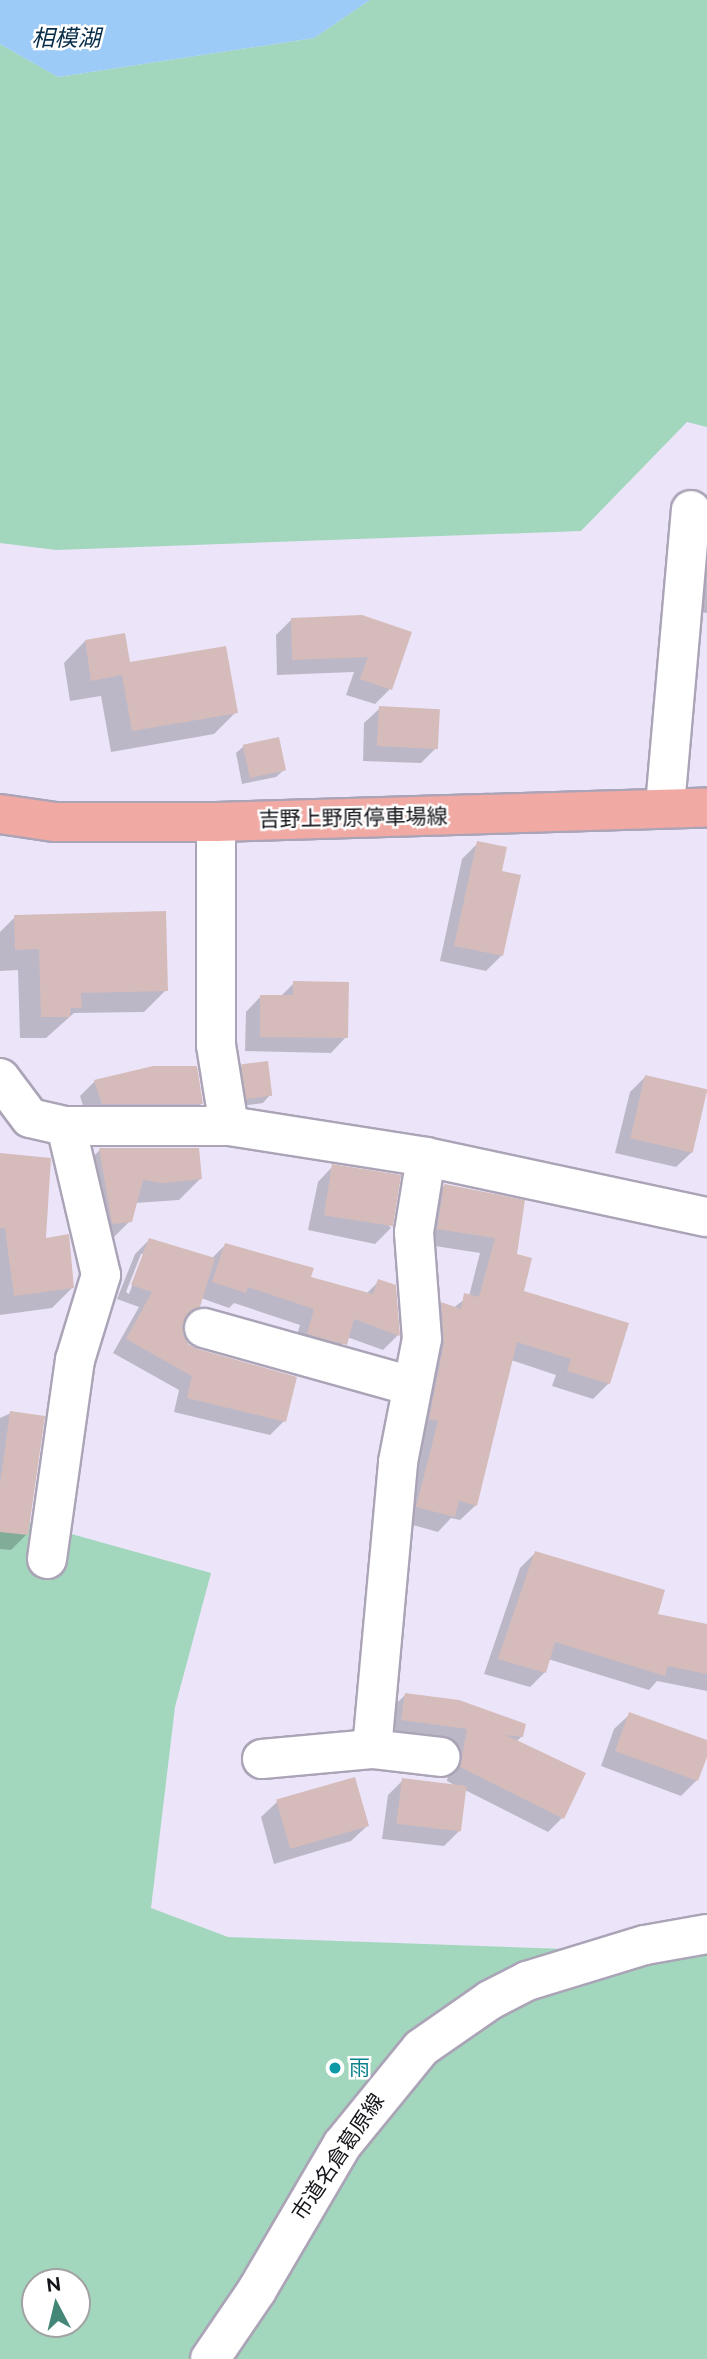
<!DOCTYPE html>
<meta charset="utf-8">
<style>
body{margin:0}
#map{position:relative;width:707px;height:2359px;overflow:hidden;background:#ece5f9;font-family:Raleway,"Noto Sans JP",sans-serif}
div>[style]{position:absolute}
[style*='--x']{left:calc(var(--x)*1px);top:calc(var(--y)*1px);width:calc(var(--w)*1px);rotate:calc(var(--a)*1deg)}
.green>*{inset:0;background:#a2d7bd}
.water>*{inset:0;background:#9bcbf6}
.shadow>*{inset:0;background:#0003}
.building>*{inset:0;background:#d5bcbb;transform-origin:0 0}
.roads{filter:drop-shadow(2px 0 #aba4b7) drop-shadow(-2px 0 #aba4b7) drop-shadow(0 2px #aba4b7) drop-shadow(0 -2px #aba4b7)}
.minor>*{height:38px;margin:-19px;padding:0 19px;transform-origin:19px;border-radius:19px;background:#fff}
.major>*{height:38px;margin:-19px;padding:0 19px;transform-origin:19px;border-radius:19px;background:#f1a9a3}
.dots>*{width:19px;height:19px;translate:-50% -50%;box-sizing:border-box;border:4px solid #fff;border-radius:50%}
span{translate:-50% -50%;white-space:nowrap;text-align:center;line-height:1.15;-webkit-text-stroke:5px #fff;paint-order:stroke}
.street-label{font-size:21px;color:#16141a}
.culture-label{font-size:21px;color:#0d838f}
.left{translate:0 -50%;text-align:left}
.water-label{font-size:23px;color:#062c47;font-style:italic}
.north{position:absolute;left:21px;top:2268px;width:70px;height:70px;box-sizing:border-box;background:#fff;border:2px solid #a2a1a3;border-radius:50%;rotate:353deg;font-size:19px;font-weight:700;line-height:28px;text-align:center;color:#16141a}
.north::after{content:'';display:block;margin:auto;width:24px;height:32px;background:#448779;clip-path:polygon(50% 0,100% 100%,50% 72%,0 100%)}
</style>
<div id="map">
<div class="green">
<i style="clip-path:polygon(370px 0,707px 0,707px 427px,687px 422px,581px 531px,56px 550px,0 543px,0 44px,58px 77px,314px 38px)"></i>
<i style="clip-path:polygon(evenodd,0 1514px,211px 1573px,175px 1707px,151px 1908px,228px 1937px,621px 1951px,707px 1945px,707px 2359px,0 2359px,0 1514px,35px 2282px,77px 2282px,77px 2324px,35px 2324px,35px 2282px)"></i>
</div>
<div class="water">
<i style="clip-path:polygon(0 0,370px 0,314px 38px,58px 77px,0 44px)"></i>
</div>
<div class="shadow">
<i style="clip-path:polygon(707px 495px,707px 613px,685px 610px,698px 503px)"></i>
<i style="clip-path:polygon(362px 616px,390px 689px,375px 704px,346px 695px,354px 672px,277px 675px,276px 635px,291px 620px)"></i>
<i style="clip-path:polygon(85px 641px,129px 664px,236px 712px,214px 734px,111px 752px,101px 696px,70px 701px,64px 663px)"></i>
<i style="clip-path:polygon(380px 708px,437px 747px,421px 763px,363px 761px,364px 723px)"></i>
<i style="clip-path:polygon(244px 746px,284px 770px,276px 777px,242px 784px,236px 753px)"></i>
<i style="clip-path:polygon(478px 843px,500px 872px,501px 956px,486px 971px,440px 961px,462px 859px)"></i>
<i style="clip-path:polygon(15px 917px,166px 990px,144px 1012px,74px 1013px,46px 1038px,20px 1038px,18px 970px,0 971px,0 932px)"></i>
<i style="clip-path:polygon(294px 983px,346px 1037px,331px 1053px,245px 1051px,246px 1012px,261px 996px,280px 997px)"></i>
<i style="clip-path:polygon(242px 1066px,270px 1095px,263px 1103px,240px 1106px,234px 1073px)"></i>
<i style="clip-path:polygon(645px 1077px,692px 1152px,676px 1167px,615px 1153px,630px 1092px)"></i>
<i style="clip-path:polygon(95px 1081px,201px 1104px,186px 1119px,87px 1119px,80px 1096px)"></i>
<i style="clip-path:polygon(100px 1150px,201px 1178px,179px 1200px,135px 1203px,130px 1221px,108px 1243px,78px 1171px)"></i>
<i style="clip-path:polygon(0 1155px,72px 1288px,52px 1308px,0 1315px)"></i>
<i style="clip-path:polygon(333px 1166px,391px 1228px,375px 1244px,308px 1230px,318px 1182px)"></i>
<i style="clip-path:polygon(444px 1186px,515px 1255px,522px 1292px,609px 1383px,593px 1399px,552px 1386px,556px 1375px,511px 1360px,476px 1505px,460px 1520px,451px 1518px,438px 1532px,402px 1522px,424px 1436px,414px 1434px,426px 1319px,442px 1304px,453px 1308px,469px 1296px,480px 1253px,422px 1244px,429px 1202px)"></i>
<i style="clip-path:polygon(evenodd,149px 1240px,211px 1259px,225px 1245px,309px 1278px,366px 1294px,379px 1281px,398px 1335px,383px 1350px,347px 1337px,330px 1360px,293px 1349px,300px 1325px,234px 1303px,229px 1308px,201px 1298px,185px 1320px,181px 1334px,187px 1346px,284px 1421px,270px 1435px,174px 1412px,179px 1390px,113px 1353px,139px 1307px,117px 1299px,135px 1254px,149px 1240px,141px 1254px,144px 1254px,129px 1294px,126px 1292px,141px 1254px)"></i>
<i style="clip-path:polygon(11px 1413px,27px 1534px,11px 1550px,0 1549px,0 1418px)"></i>
<i style="clip-path:polygon(535px 1553px,656px 1616px,707px 1626px,707px 1691px,657px 1681px,649px 1690px,548px 1659px,545px 1672px,530px 1687px,484px 1674px,520px 1568px)"></i>
<i style="clip-path:polygon(405px 1695px,522px 1736px,516px 1742px,562px 1818px,548px 1832px,465px 1790px,459px 1831px,444px 1846px,382px 1839px,388px 1795px,403px 1780px,456px 1786px,447px 1781px,454px 1743px,388px 1734px,391px 1709px)"></i>
<i style="clip-path:polygon(630px 1714px,707px 1742px,697px 1780px,681px 1796px,601px 1766px,614px 1729px)"></i>
<i style="clip-path:polygon(277px 1802px,367px 1826px,351px 1841px,274px 1864px,261px 1817px)"></i>
</div>
<div class="building">
<i style="clip-path:polygon(362px 615px,412px 632px,392px 690px,360px 679px,368px 657px,292px 660px,291px 618px)"></i>
<i style="clip-path:polygon(125px 633px,130px 662px,226px 646px,238px 713px,132px 731px,122px 675px,91px 681px,85px 640px)"></i>
<i style="left:379px;top:706px;width:61px;height:40px;rotate:3deg"></i>
<i style="left:279px;top:737px;width:34px;height:37px;rotate:78deg"></i>
<i style="clip-path:polygon(477px 841px,507px 847px,502px 871px,521px 875px,503px 956px,454px 946px)"></i>
<i style="clip-path:polygon(166px 911px,168px 991px,81px 993px,82px 1008px,71px 1008px,70px 1017px,41px 1017px,39px 949px,15px 950px,14px 915px)"></i>
<i style="clip-path:polygon(293px 981px,349px 982px,348px 1038px,260px 1037px,260px 995px,293px 995px)"></i>
<i style="left:268px;top:1061px;width:35px;height:27px;rotate:83deg"></i>
<i style="clip-path:polygon(153px 1066px,197px 1066px,203px 1104px,102px 1104px,94px 1080px)"></i>
<i style="left:645px;top:1075px;width:64px;height:65px;rotate:13deg"></i>
<i style="clip-path:polygon(99px 1148px,199px 1148px,202px 1179px,163px 1183px,143px 1180px,132px 1222px,112px 1224px)"></i>
<i style="clip-path:polygon(0 1153px,51px 1158px,46px 1238px,69px 1234px,74px 1288px,14px 1296px,5px 1228px,0 1228px)"></i>
<i style="left:332px;top:1164px;width:70px;height:52px;rotate:9deg"></i>
<i style="clip-path:polygon(444px 1184px,525px 1200px,517px 1254px,532px 1258px,524px 1291px,629px 1323px,610px 1384px,567px 1371px,571px 1359px,517px 1342px,477px 1506px,459px 1501px,455px 1517px,416px 1507px,438px 1421px,429px 1419px,444px 1343px,441px 1302px,461px 1309px,464px 1293px,479px 1297px,495px 1238px,437px 1229px)"></i>
<i style="clip-path:polygon(149px 1238px,215px 1258px,200px 1307px,188px 1313px,183px 1334px,189px 1345px,198px 1349px,297px 1377px,286px 1422px,187px 1398px,192px 1376px,126px 1339px,152px 1292px,131px 1285px)"></i>
<i style="clip-path:polygon(225px 1243px,314px 1268px,311px 1277px,373px 1294px,378px 1279px,396px 1285px,400px 1336px,354px 1319px,347px 1345px,307px 1334px,314px 1309px,248px 1287px,246px 1293px,212px 1282px)"></i>
<i style="clip-path:polygon(10px 1411px,45px 1416px,28px 1535px,0 1532px,0 1485px)"></i>
<i style="clip-path:polygon(535px 1551px,665px 1590px,658px 1614px,707px 1624px,707px 1674px,668px 1666px,665px 1676px,555px 1642px,546px 1673px,498px 1659px)"></i>
<i style="clip-path:polygon(405px 1693px,459px 1700px,526px 1724px,523px 1737px,506px 1735px,586px 1773px,564px 1819px,460px 1767px,467px 1729px,401px 1720px)"></i>
<i style="clip-path:polygon(629px 1712px,707px 1740px,707px 1757px,698px 1781px,615px 1751px)"></i>
<i style="left:355px;top:1777px;width:51px;height:82px;rotate:74deg"></i>
<i style="left:402px;top:1778px;width:65px;height:46px;rotate:7deg"></i>
</div>
<div class="roads">
<div class="minor">
<i style="--x:665;--y:806;--w:297;--a:-85"></i>
<i style="--x:216;--y:822;--w:223;--a:90"></i>
<i style="--x:216;--y:1045;--w:82;--a:80.9"></i>
<i style="--x:0;--y:1078;--w:50;--a:53.1"></i>
<i style="--x:30;--y:1118;--w:37;--a:13"></i>
<i style="--x:66;--y:1126;--w:163;--a:0"></i>
<i style="--x:229;--y:1126;--w:199;--a:8.9"></i>
<i style="--x:426;--y:1157;--w:287;--a:12.1"></i>
<i style="--x:204;--y:1328;--w:216;--a:15.6"></i>
<i style="--x:47;--y:1559;--w:201;--a:-82"></i>
<i style="--x:75;--y:1360;--w:89;--a:-73"></i>
<i style="--x:101;--y:1275;--w:153;--a:-103.2"></i>
<i style="--x:372;--y:1749;--w:69;--a:6.6"></i>
<i style="--x:262;--y:1759;--w:110;--a:-5.2"></i>
<i style="--x:372;--y:1749;--w:288;--a:-84.8"></i>
<i style="--x:398;--y:1462;--w:125;--a:-79"></i>
<i style="--x:422;--y:1339;--w:107;--a:-94.3"></i>
<i style="--x:414;--y:1232;--w:76;--a:-80.9"></i>
<i style="--x:210;--y:2359;--w:83;--a:-55.7"></i>
<i style="--x:257;--y:2290;--w:168;--a:-59.6"></i>
<i style="--x:342;--y:2145;--w:125;--a:-50.8"></i>
<i style="--x:421;--y:2048;--w:84;--a:-34.8"></i>
<i style="--x:490;--y:2000;--w:42;--a:-27.2"></i>
<i style="--x:527;--y:1981;--w:123;--a:-17"></i>
<i style="--x:645;--y:1945;--w:63;--a:-10.1"></i>
</div>
<div class="major">
<i style="--x:0;--y:814;--w:56;--a:8.3"></i>
<i style="--x:55;--y:822;--w:161;--a:0"></i>
<i style="--x:216;--y:822;--w:491;--a:-1.7"></i>
</div>
</div>
<div class="dots">
<i style="left:335px;top:2068px;background:#0f9aa8"></i>
</div>
<div class="street-label">
<span style="left:353px;top:818px;rotate:-1deg">吉野上野原停車場線</span>
<span style="left:338px;top:2157px;rotate:-56deg">市道名倉葛原線</span>
</div>
<div class="culture-label">
<span class="left" style="left:349px;top:2068px">雨</span>
</div>
<div class="water-label">
<span style="left:66px;top:38px">相模湖</span>
</div>
<div class="north">N</div>
</div>
